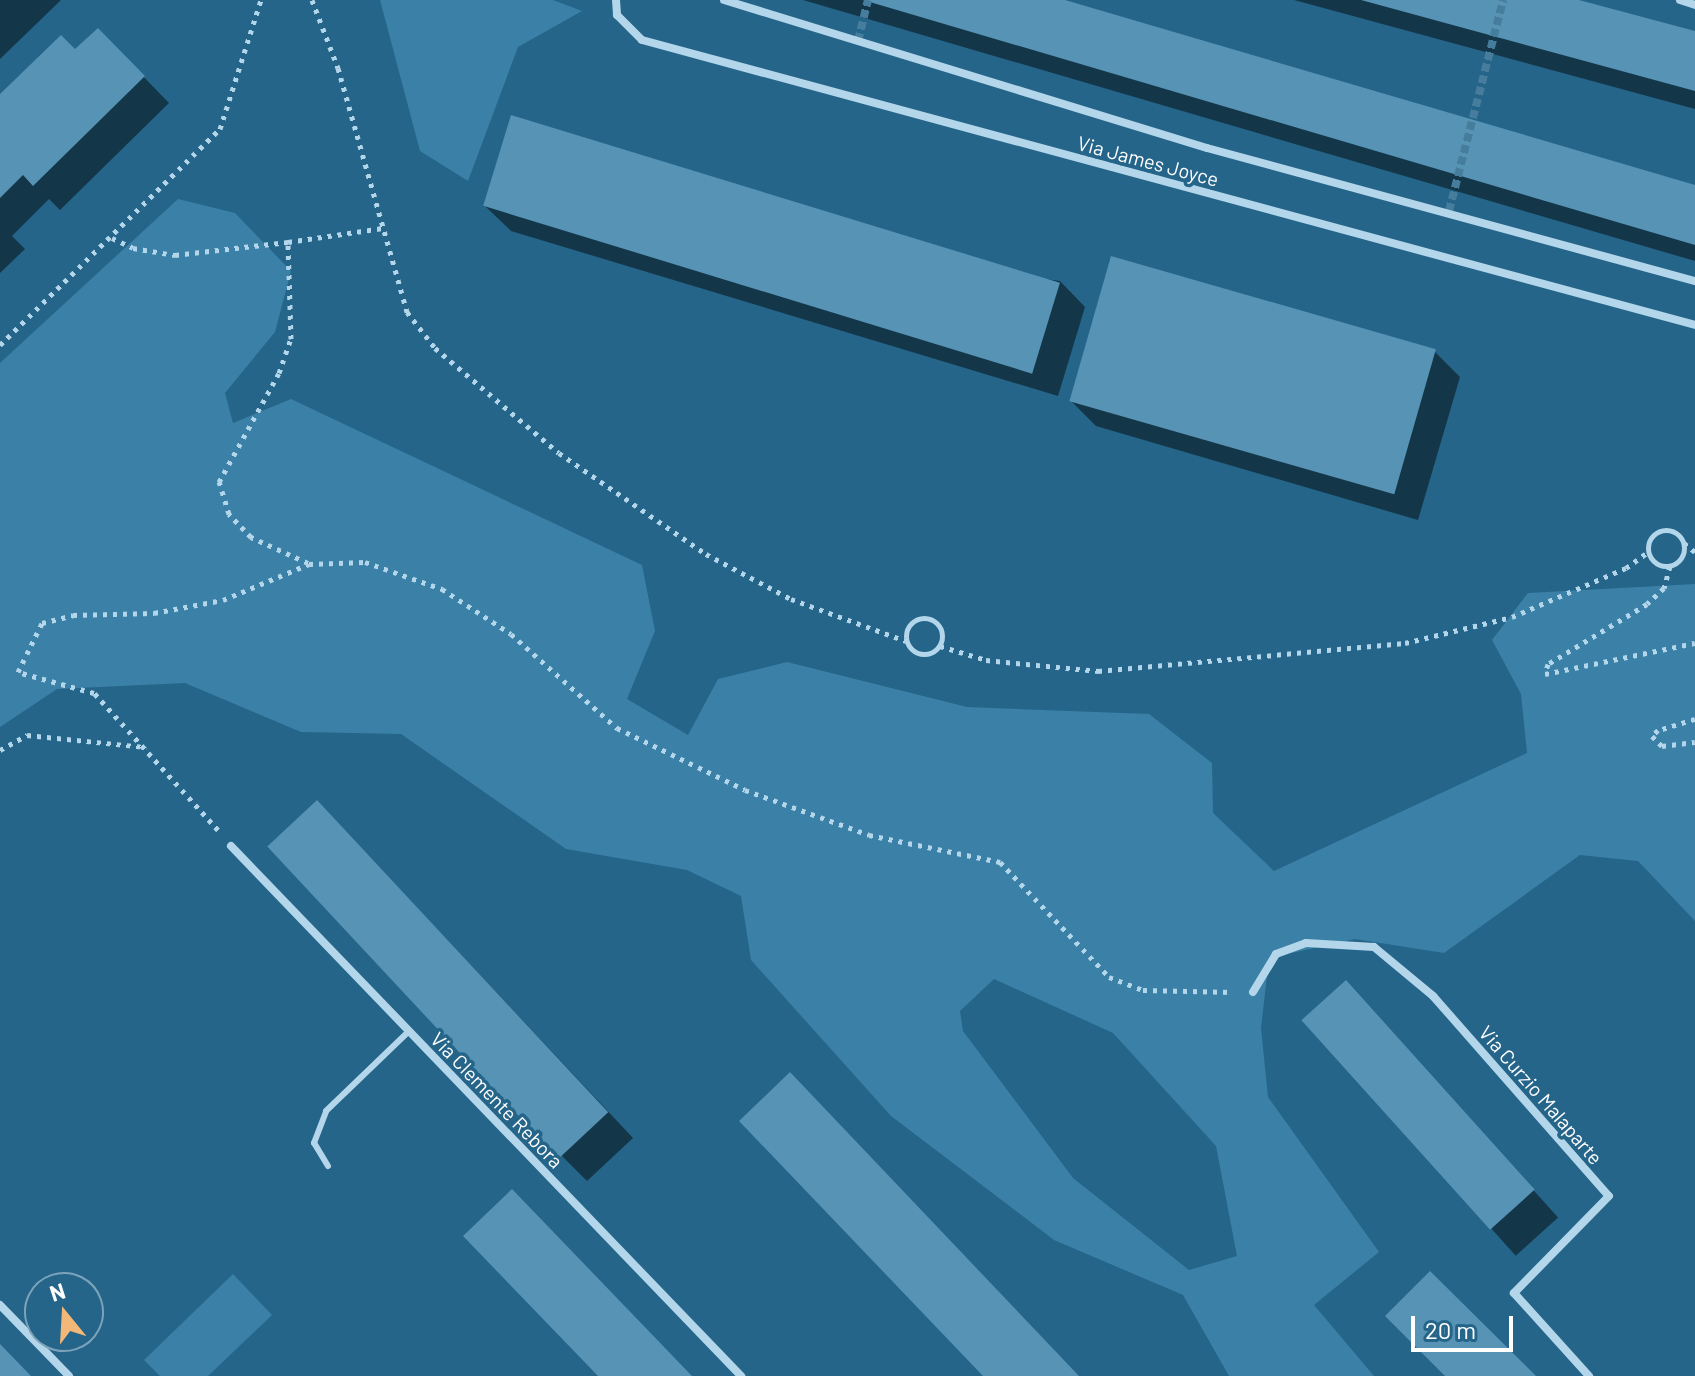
<!DOCTYPE html>
<style>
body{margin:0}
#map{position:relative;width:1695px;height:1376px;overflow:hidden;background:#25658a;font-family:Barlow,sans-serif}
div>[style]{position:absolute}
[style*='--x']{left:calc(var(--x)*1px);top:calc(var(--y)*1px);width:calc(var(--w)*1px);rotate:calc(var(--a)*1deg)}
.green>*{inset:0;background:#3a80a7}
.shadow>*{inset:0;background:#0007;transform-origin:0 0}
.building>*{inset:0;background:#5693b5;transform-origin:0 0}
.minor-tunnel>*{height:8px;margin-top:-4px;transform-origin:0;background:repeating-linear-gradient(90deg,#467c9c 0 8px,transparent 0 12px)}
.path>*{height:5px;margin-top:-2.5px;transform-origin:0;background:repeating-linear-gradient(90deg,#b3d6ea 0 4px,transparent 0 10px)}
.path>.ring{margin:-2.5px;padding:0;box-sizing:content-box;background:none;border:5px solid #b3d6ea;border-radius:50%}
.service>*{height:6px;margin:-3px;padding:0 3px;transform-origin:3px;border-radius:3px;background:#b3d6ea}
.minor>*{height:8px;margin:-4px;padding:0 4px;transform-origin:4px;border-radius:4px;background:#b3d6ea}
span{translate:-50% -50%;white-space:nowrap;text-align:center;line-height:1.15;-webkit-text-stroke:7px #25658a;paint-order:stroke}
.street-label{font-size:20px;color:#fff}
.north{position:absolute;left:24px;top:1272px;width:80px;height:80px;box-sizing:border-box;background:#25658a;border:2px solid #7ca3b9;border-radius:50%;rotate:342deg;font-size:22px;font-weight:700;line-height:32px;text-align:center;color:#fff}
.north::after{content:'';display:block;margin:auto;width:28px;height:36px;background:#f3b777;clip-path:polygon(50% 0,100% 100%,50% 72%,0 100%)}
.scale{position:absolute;left:1411px;top:1316px;width:102px;height:36px;box-sizing:border-box;border:4px solid #fff;border-top:0;padding-left:10px;font-size:24px;line-height:28px;white-space:nowrap;color:#fff;-webkit-text-stroke:6px #25658a;paint-order:stroke}
</style>
<div id="map">
<div class="green">
<i style="clip-path:polygon(380px 0,553px 0,582px 11px,518px 47px,468px 181px,420px 151px)"></i>
<i style="clip-path:polygon(evenodd,178px 199px,235px 213px,291px 271px,275px 332px,225px 393px,233px 423px,291px 399px,642px 565px,655px 631px,627px 699px,688px 735px,718px 679px,787px 662px,967px 707px,1149px 714px,1212px 763px,1213px 813px,1274px 871px,1527px 753px,1521px 694px,1492px 640px,1528px 593px,1695px 584px,1695px 921px,1638px 861px,1580px 855px,1444px 953px,1355px 939px,1269px 958px,1261px 1028px,1268px 1097px,1379px 1252px,1314px 1305px,1374px 1376px,1229px 1376px,1183px 1295px,1054px 1240px,891px 1116px,751px 960px,741px 896px,687px 870px,566px 849px,401px 734px,301px 732px,185px 683px,57px 689px,0 727px,0 363px,178px 199px,994px 979px,1113px 1033px,1216px 1146px,1237px 1256px,1189px 1270px,1073px 1178px,963px 1031px,960px 1011px,994px 979px)"></i>
<i style="clip-path:polygon(233px 1274px,272px 1315px,208px 1376px,160px 1376px,144px 1360px)"></i>
</div>
<div class="shadow">
<i style="clip-path:polygon(0 0,61px 0,0 59px)"></i>
<i style="clip-path:polygon(803px 0,1058px 0,1695px 187px,1695px 261px)"></i>
<i style="clip-path:polygon(1294px 0,1572px 0,1695px 33px,1695px 109px)"></i>
<i style="clip-path:polygon(98px 30px,169px 103px,60px 210px,49px 199px,12px 236px,25px 249px,0 273px,0 97px,75px 52px)"></i>
<i style="clip-path:polygon(485px 206px,1060px 281px,1085px 307px,1058px 396px,511px 231px)"></i>
<i style="clip-path:polygon(1435px 352px,1460px 377px,1418px 520px,1096px 426px,1070px 400px)"></i>
<i style="clip-path:polygon(342px 828px,633px 1138px,587px 1181px,562px 1156px)"></i>
<i style="left:1346px;top:982px;width:317px;height:57px;rotate:48deg"></i>
</div>
<div class="building">
<i style="clip-path:polygon(863px 0,1065px 0,1695px 185px,1695px 245px)"></i>
<i style="clip-path:polygon(1361px 0,1579px 0,1695px 31px,1695px 91px)"></i>
<i style="clip-path:polygon(98px 28px,145px 76px,33px 186px,23px 175px,0 198px,0 94px,61px 35px,75px 49px)"></i>
<i style="left:511px;top:115px;width:574px;height:95px;rotate:17deg"></i>
<i style="left:1111px;top:256px;width:338px;height:151px;rotate:16deg"></i>
<i style="left:317px;top:800px;width:427px;height:68px;rotate:47deg"></i>
<i style="left:1346px;top:980px;width:282px;height:60px;rotate:48deg"></i>
<i style="clip-path:polygon(790px 1072px,1079px 1376px,983px 1376px,739px 1121px)"></i>
<i style="clip-path:polygon(512px 1189px,692px 1376px,598px 1376px,463px 1236px)"></i>
<i style="clip-path:polygon(1430px 1271px,1536px 1376px,1445px 1376px,1385px 1316px)"></i>
<i style="clip-path:polygon(0 1344px,31px 1376px,0 1376px)"></i>
</div>
<div class="minor-tunnel">
<i style="--x:858;--y:41;--w:42;--a:-76.3"></i>
<i style="--x:1449;--y:211;--w:218;--a:-75.6"></i>
</div>
<div class="path">
<i style="--x:312;--y:0;--w:73;--a:69.1"></i>
<i style="--x:338;--y:68;--w:254;--a:74.2"></i>
<i style="--x:407;--y:312;--w:46;--a:52.1"></i>
<i style="--x:435;--y:348;--w:162;--a:40.3"></i>
<i style="--x:559;--y:453;--w:178;--a:34.5"></i>
<i style="--x:706;--y:554;--w:96;--a:27.9"></i>
<i style="--x:791;--y:599;--w:122;--a:20.1"></i>
<i style="--x:112;--y:238;--w:23;--a:25"></i>
<i style="--x:133;--y:248;--w:43;--a:9.5"></i>
<i style="--x:175;--y:255;--w:114;--a:-6.6"></i>
<i style="--x:0;--y:345;--w:308;--a:-44.5"></i>
<i style="--x:220;--y:129;--w:135;--a:-72.4"></i>
<i class="ring" style="left:1648px;top:530px;width:31px;height:31px"></i>
<i style="--x:1684;--y:543;--w:14;--a:39"></i>
<i style="--x:308;--y:563;--w:63;--a:-155.5"></i>
<i style="--x:251;--y:537;--w:32;--a:-134"></i>
<i style="--x:229;--y:514;--w:34;--a:-107"></i>
<i style="--x:219;--y:482;--w:124;--a:-61.2"></i>
<i style="--x:279;--y:373;--w:36;--a:-71"></i>
<i style="--x:291;--y:339;--w:97;--a:-91.8"></i>
<i style="--x:288;--y:242;--w:96;--a:-8.4"></i>
<i style="--x:1670;--y:566;--w:23;--a:105"></i>
<i style="--x:1664;--y:588;--w:23;--a:137"></i>
<i style="--x:1647;--y:604;--w:116;--a:148.8"></i>
<i style="--x:1548;--y:664;--w:10;--a:107"></i>
<i style="--x:1545;--y:674;--w:153;--a:-11.7"></i>
<i class="ring" style="left:906px;top:618px;width:31px;height:31px"></i>
<i style="--x:940;--y:646;--w:48;--a:16.9"></i>
<i style="--x:986;--y:660;--w:113;--a:5.6"></i>
<i style="--x:1098;--y:671;--w:308;--a:-5.2"></i>
<i style="--x:1405;--y:643;--w:110;--a:-13.7"></i>
<i style="--x:1512;--y:617;--w:124;--a:-23.3"></i>
<i style="--x:1626;--y:568;--w:27;--a:-36"></i>
<i style="--x:1695;--y:719;--w:39;--a:163"></i>
<i style="--x:1658;--y:730;--w:8;--a:135"></i>
<i style="--x:1652;--y:736;--w:14;--a:45"></i>
<i style="--x:1662;--y:746;--w:33;--a:-7"></i>
<i style="--x:0;--y:750;--w:31;--a:-29"></i>
<i style="--x:27;--y:735;--w:120;--a:5.8"></i>
<i style="--x:218;--y:830;--w:185;--a:-132.1"></i>
<i style="--x:94;--y:693;--w:79;--a:-164.6"></i>
<i style="--x:18;--y:672;--w:55;--a:-63.9"></i>
<i style="--x:42;--y:623;--w:32;--a:-14"></i>
<i style="--x:73;--y:615;--w:81;--a:-1.4"></i>
<i style="--x:154;--y:613;--w:70;--a:-10.7"></i>
<i style="--x:223;--y:600;--w:93;--a:-22.7"></i>
<i style="--x:309;--y:564;--w:56;--a:-2"></i>
<i style="--x:365;--y:562;--w:82;--a:19.3"></i>
<i style="--x:442;--y:589;--w:82;--a:33.1"></i>
<i style="--x:511;--y:634;--w:142;--a:41.6"></i>
<i style="--x:617;--y:728;--w:142;--a:25.8"></i>
<i style="--x:745;--y:790;--w:132;--a:19.9"></i>
<i style="--x:869;--y:835;--w:134;--a:11.6"></i>
<i style="--x:1000;--y:862;--w:158;--a:46.5"></i>
<i style="--x:1109;--y:977;--w:36;--a:21"></i>
<i style="--x:1143;--y:990;--w:90;--a:1.3"></i>
</div>
<div class="service">
<i style="--x:328;--y:1166;--w:27;--a:-121"></i>
<i style="--x:314;--y:1143;--w:34;--a:-69"></i>
<i style="--x:326;--y:1111;--w:115;--a:-43.9"></i>
</div>
<div class="minor">
<i style="--x:616;--y:0;--w:15;--a:86"></i>
<i style="--x:617;--y:15;--w:35;--a:45"></i>
<i style="--x:642;--y:40;--w:1091;--a:15.14"></i>
<i style="--x:724;--y:0;--w:505;--a:17.04"></i>
<i style="--x:1207;--y:148;--w:506;--a:15.25"></i>
<i style="--x:1680;--y:0;--w:16;--a:18"></i>
<i style="--x:231;--y:846;--w:736;--a:46.1"></i>
<i style="--x:1253;--y:992;--w:44;--a:-58.8"></i>
<i style="--x:1276;--y:954;--w:32;--a:-20"></i>
<i style="--x:1306;--y:943;--w:68;--a:3.4"></i>
<i style="--x:1374;--y:947;--w:77;--a:39.7"></i>
<i style="--x:1433;--y:996;--w:266;--a:48.7"></i>
<i style="--x:1609;--y:1196;--w:136;--a:134.4"></i>
<i style="--x:1514;--y:1293;--w:112;--a:47.9"></i>
<i style="--x:0;--y:1305;--w:99;--a:45.8"></i>
</div>
<div class="street-label">
<span style="left:1148px;top:161px;rotate:15deg">Via James Joyce</span>
<span style="left:1541px;top:1095px;rotate:49deg">Via Curzio Malaparte</span>
<span style="left:497px;top:1100px;rotate:46deg">Via Clemente Rebora</span>
</div>
<div class="north">N</div>
<div class="scale">20 m</div>
</div>
